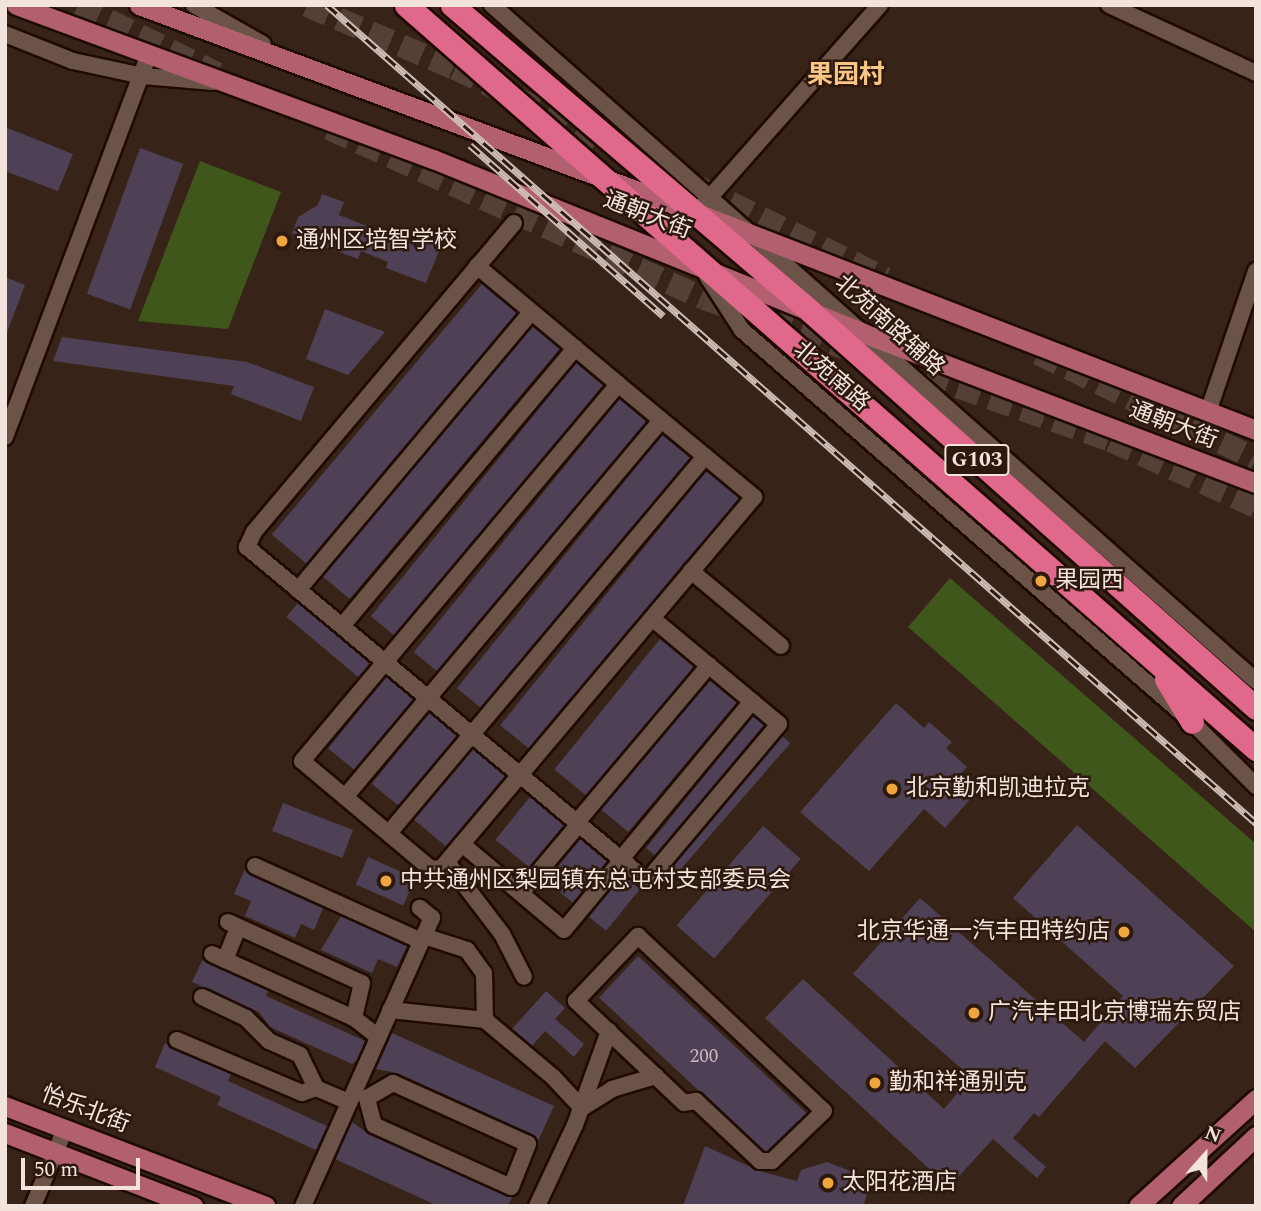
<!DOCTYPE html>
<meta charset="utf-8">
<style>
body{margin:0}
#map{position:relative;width:1261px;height:1211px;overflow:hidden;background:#382319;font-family:Spectral,"Noto Sans SC",serif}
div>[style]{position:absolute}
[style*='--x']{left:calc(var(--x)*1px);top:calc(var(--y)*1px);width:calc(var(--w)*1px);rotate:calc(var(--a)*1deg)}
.green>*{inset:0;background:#40571c}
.building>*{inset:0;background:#4f4155;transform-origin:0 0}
.highway-tunnel>*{height:23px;margin-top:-11.5px;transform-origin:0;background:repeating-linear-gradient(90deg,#544036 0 23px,transparent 0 34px)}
.roads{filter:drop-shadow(2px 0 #1f0b04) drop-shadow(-2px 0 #1f0b04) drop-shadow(0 2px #1f0b04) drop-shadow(0 -2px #1f0b04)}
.minor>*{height:16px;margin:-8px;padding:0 8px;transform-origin:8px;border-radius:8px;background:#6c5348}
.major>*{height:19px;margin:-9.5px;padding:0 9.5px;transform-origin:9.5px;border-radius:9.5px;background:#b26070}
.highway>*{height:23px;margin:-11.5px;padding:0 11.5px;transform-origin:11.5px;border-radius:11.5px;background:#e0688b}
.rail>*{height:7px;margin-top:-3.5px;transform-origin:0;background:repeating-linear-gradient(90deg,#2e190f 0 13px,#cebdb6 0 26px);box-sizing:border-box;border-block:2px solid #cebdb6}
.dots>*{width:19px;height:19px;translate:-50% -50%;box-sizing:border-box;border:4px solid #2e190f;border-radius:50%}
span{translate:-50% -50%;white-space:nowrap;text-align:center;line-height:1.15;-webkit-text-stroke:5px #2e190f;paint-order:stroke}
.number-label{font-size:19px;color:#cababb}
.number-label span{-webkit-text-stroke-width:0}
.shield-label span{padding:2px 5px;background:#2e190f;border:2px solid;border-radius:5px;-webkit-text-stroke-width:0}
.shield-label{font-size:21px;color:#f3e3dd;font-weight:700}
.street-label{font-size:23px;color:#f3e3dd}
.poi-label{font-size:23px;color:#f3e3dd}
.left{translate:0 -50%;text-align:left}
.right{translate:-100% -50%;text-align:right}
.quarter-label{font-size:26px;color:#fac686;font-weight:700}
.frame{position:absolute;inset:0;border:7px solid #f3e3dd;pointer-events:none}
.north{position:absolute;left:1170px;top:1120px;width:70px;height:70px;-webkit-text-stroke:5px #2e190f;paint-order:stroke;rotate:21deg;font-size:19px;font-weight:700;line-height:28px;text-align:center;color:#f3e3dd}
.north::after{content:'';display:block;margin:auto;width:24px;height:32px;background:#f3e3dd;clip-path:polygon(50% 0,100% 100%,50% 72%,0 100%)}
.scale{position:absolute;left:21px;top:1158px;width:119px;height:32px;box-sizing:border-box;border:4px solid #f3e3dd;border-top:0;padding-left:9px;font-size:21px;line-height:24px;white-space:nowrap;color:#f3e3dd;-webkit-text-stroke:5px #2e190f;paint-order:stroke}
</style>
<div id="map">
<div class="green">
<i style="clip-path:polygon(200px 161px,281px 192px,228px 329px,138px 321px)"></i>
<i style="clip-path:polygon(950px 578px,1256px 844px,1256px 932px,908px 627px)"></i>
</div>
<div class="building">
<i style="clip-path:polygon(5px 127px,73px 154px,58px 191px,5px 171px)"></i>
<i style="left:140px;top:148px;width:46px;height:155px;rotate:20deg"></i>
<i style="clip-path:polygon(322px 194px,344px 202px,339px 215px,423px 248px,426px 240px,441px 246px,426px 283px,386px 268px,388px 262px,361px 251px,358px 259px,292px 234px,298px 217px,318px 205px)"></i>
<i style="clip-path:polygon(5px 277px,25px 285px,6px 335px,5px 335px)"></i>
<i style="left:482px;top:284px;width:45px;height:327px;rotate:40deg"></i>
<i style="clip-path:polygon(325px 309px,385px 332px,348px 375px,306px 359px)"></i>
<i style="left:533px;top:326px;width:35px;height:327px;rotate:40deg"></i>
<i style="clip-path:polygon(62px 337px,247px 362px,314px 387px,301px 421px,231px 394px,234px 386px,53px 361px)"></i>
<i style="left:576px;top:363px;width:35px;height:326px;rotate:39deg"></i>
<i style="left:619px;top:399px;width:35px;height:326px;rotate:39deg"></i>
<i style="left:662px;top:435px;width:36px;height:326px;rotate:39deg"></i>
<i style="left:706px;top:471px;width:43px;height:327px;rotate:39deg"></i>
<i style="left:298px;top:603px;width:94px;height:18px;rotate:40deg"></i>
<i style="left:660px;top:639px;width:44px;height:168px;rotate:39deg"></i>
<i style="left:386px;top:677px;width:35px;height:92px;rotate:39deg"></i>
<i style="left:710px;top:680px;width:35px;height:169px;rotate:40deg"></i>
<i style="clip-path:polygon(896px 703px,924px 728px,929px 722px,952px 742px,946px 748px,967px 767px,954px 781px,972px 797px,945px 828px,924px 809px,869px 871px,800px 812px)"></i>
<i style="left:429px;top:713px;width:36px;height:91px;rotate:39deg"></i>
<i style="left:753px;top:716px;width:14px;height:170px;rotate:39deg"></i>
<i style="left:782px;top:736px;width:11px;height:173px;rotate:41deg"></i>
<i style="left:473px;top:749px;width:42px;height:92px;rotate:40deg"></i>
<i style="left:530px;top:797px;width:44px;height:55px;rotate:39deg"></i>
<i style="left:283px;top:803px;width:75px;height:30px;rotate:21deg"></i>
<i style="clip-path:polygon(1077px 825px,1234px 966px,1135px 1068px,1105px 1041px,1039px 1117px,1034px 1113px,1013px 1138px,1046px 1167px,1037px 1178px,993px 1139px,949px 1187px,765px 1018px,803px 979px,944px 1109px,971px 1077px,853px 974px,920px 898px,1084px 1042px,1123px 996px,1013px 898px)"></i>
<i style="left:763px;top:826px;width:50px;height:132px;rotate:41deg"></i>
<i style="left:580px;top:839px;width:35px;height:54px;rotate:39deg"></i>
<i style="left:368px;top:857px;width:52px;height:30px;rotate:24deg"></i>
<i style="clip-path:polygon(245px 869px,323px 908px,314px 930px,301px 924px,295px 938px,245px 916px,251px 901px,234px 894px)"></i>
<i style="left:623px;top:875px;width:22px;height:54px;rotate:39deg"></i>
<i style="clip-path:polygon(341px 916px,407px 946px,397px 967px,378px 959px,372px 973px,321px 950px)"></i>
<i style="left:638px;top:956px;width:231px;height:57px;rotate:43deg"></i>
<i style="clip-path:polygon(203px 959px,268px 991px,266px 996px,365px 1041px,357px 1060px,352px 1064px,270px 1027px,259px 1012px,192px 982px)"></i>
<i style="clip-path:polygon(546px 991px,565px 1008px,555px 1019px,584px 1044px,574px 1057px,545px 1031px,532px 1046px,512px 1029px)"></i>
<i style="clip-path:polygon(392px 1033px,554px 1106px,538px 1141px,532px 1134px,397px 1073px,376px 1069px)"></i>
<i style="clip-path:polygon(165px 1043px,231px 1074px,228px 1081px,327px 1126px,316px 1150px,217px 1105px,221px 1097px,155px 1067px)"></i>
<i style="clip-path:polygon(352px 1122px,370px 1135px,512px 1197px,508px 1206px,438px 1206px,335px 1159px)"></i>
<i style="clip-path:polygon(705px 1146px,759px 1171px,797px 1181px,801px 1170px,827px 1162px,853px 1172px,867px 1195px,863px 1206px,683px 1206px)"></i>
</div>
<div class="highway-tunnel">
<i style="--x:78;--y:5;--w:155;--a:26.1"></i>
<i style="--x:307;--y:5;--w:161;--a:23.1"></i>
<i style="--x:455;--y:68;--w:479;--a:26"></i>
<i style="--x:329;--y:128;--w:412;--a:24.4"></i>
<i style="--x:704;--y:298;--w:160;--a:19.3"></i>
<i style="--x:1038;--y:353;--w:242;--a:25.9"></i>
<i style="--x:894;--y:364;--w:230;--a:19.3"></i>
<i style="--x:1111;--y:440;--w:159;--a:24.5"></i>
</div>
<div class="roads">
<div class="minor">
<i style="--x:194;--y:5;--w:79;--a:29.5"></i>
<i style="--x:492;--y:5;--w:1020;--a:41.5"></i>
<i style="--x:1109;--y:5;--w:162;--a:24.8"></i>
<i style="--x:5;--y:34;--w:73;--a:21.7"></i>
<i style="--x:73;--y:61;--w:72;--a:12.1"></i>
<i style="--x:143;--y:76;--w:70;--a:4.9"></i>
<i style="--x:703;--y:205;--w:267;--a:-48.5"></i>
<i style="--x:514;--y:223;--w:404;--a:130.1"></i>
<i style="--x:254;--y:532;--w:17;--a:115"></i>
<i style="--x:247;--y:547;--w:521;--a:39.86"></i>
<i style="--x:647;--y:881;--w:205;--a:-49.9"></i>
<i style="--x:779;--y:724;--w:165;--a:-140.2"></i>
<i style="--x:477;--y:266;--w:184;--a:39.9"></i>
<i style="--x:618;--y:384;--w:177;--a:39.7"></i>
<i style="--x:754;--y:497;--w:485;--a:130.1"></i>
<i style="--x:442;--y:868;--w:11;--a:175"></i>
<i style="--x:431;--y:869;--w:168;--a:-140.1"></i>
<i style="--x:302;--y:761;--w:492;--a:-50"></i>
<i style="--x:707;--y:276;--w:64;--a:57.1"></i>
<i style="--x:742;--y:330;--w:597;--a:41.06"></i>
<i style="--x:1192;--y:722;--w:91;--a:45"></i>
<i style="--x:1208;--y:412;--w:149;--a:-71.2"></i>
<i style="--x:5;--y:437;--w:406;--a:-69.4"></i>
<i style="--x:691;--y:571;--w:117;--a:39.8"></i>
<i style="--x:298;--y:590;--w:363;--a:-50"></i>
<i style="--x:342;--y:626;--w:363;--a:-50"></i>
<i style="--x:345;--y:797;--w:492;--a:-50"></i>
<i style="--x:577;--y:822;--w:205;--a:-49.9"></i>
<i style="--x:389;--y:833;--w:492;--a:-50"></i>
<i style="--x:462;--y:844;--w:133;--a:40.1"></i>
<i style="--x:564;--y:930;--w:91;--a:-50.4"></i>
<i style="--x:621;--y:859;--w:205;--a:-50.3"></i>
<i style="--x:447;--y:862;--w:91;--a:52.6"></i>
<i style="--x:502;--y:934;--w:48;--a:62.9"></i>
<i style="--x:255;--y:866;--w:182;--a:24.3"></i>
<i style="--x:521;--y:893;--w:90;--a:-50"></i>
<i style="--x:228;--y:922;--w:147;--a:24.5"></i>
<i style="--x:362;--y:983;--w:36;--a:103"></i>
<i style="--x:424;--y:936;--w:45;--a:18"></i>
<i style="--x:467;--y:950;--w:29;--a:54"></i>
<i style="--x:484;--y:973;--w:47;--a:88.8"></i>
<i style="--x:638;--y:936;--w:255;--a:43.3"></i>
<i style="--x:824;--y:1111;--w:72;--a:136.1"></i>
<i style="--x:772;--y:1161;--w:12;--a:180"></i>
<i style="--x:760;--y:1161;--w:88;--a:-136.8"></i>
<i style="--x:696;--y:1101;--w:12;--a:171"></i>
<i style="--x:684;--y:1103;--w:149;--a:-136.6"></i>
<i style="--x:576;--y:1001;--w:90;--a:-46.4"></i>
<i style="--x:212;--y:954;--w:156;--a:24.3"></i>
<i style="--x:354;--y:1018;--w:31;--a:38"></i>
<i style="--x:225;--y:960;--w:35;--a:-68"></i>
<i style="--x:202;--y:997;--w:49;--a:25.5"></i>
<i style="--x:246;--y:1018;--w:33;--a:45"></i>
<i style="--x:269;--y:1041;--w:34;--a:24"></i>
<i style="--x:300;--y:1055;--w:37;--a:64"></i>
<i style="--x:316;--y:1088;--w:36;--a:23"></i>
<i style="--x:390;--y:1010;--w:96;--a:6"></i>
<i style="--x:485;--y:1020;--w:89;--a:40"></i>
<i style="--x:553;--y:1077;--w:42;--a:46.9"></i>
<i style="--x:177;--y:1040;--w:136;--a:23"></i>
<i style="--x:302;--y:1093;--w:15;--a:-20"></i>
<i style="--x:393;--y:1083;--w:148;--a:24.3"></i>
<i style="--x:528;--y:1144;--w:46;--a:111.6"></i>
<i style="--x:511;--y:1187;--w:150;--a:-155.7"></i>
<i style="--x:374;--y:1125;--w:28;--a:-105"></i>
<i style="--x:367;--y:1098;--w:30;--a:-30"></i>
<i style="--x:582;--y:1108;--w:36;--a:-32"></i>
<i style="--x:612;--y:1089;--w:46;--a:-16.5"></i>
<i style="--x:33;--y:1206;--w:83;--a:-67.4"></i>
<i style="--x:303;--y:1206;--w:316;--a:-65.9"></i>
<i style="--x:432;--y:918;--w:16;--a:-140"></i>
<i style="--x:537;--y:1206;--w:89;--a:-64.9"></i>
<i style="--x:575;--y:1125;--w:100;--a:-70.1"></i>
</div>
<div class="major">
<i style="--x:16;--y:5;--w:445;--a:20.3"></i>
<i style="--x:433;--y:159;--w:464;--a:22"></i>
<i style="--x:863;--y:333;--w:421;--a:20.9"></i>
<i style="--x:139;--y:5;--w:596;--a:20.44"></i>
<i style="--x:697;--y:213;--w:600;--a:21.22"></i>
<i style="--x:5;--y:1106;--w:279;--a:21"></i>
<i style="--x:5;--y:1133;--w:202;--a:21.2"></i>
<i style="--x:1138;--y:1206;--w:159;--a:-42.2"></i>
<i style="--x:1181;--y:1206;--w:103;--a:-43"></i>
</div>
<div class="highway">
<i style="--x:406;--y:5;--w:1130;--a:41.2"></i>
<i style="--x:452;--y:5;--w:472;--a:40.5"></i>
<i style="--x:811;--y:312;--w:596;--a:41.67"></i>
<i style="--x:1166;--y:679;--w:50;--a:58.8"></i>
</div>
</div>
<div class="rail">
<i style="--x:327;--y:5;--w:1238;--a:41.36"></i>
<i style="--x:470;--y:145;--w:258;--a:41.5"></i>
</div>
<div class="dots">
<i style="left:282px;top:241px;background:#f0a63f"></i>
<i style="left:1041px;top:581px;background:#f0a63f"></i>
<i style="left:892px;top:789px;background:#f0a63f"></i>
<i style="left:386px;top:881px;background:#f0a63f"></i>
<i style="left:1124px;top:932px;background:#f0a63f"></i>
<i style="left:974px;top:1013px;background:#f0a63f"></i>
<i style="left:875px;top:1083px;background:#f0a63f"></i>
<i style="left:828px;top:1183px;background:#f0a63f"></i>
</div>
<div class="number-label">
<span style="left:704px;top:1057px">200</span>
</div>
<div class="shield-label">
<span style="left:977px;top:460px">G103</span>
</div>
<div class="street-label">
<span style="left:647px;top:216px;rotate:21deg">通朝大街</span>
<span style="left:889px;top:326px;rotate:42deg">北苑南路辅路</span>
<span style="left:831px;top:377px;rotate:41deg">北苑南路</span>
<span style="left:1173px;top:426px;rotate:21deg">通朝大街</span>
<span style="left:85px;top:1110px;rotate:21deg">怡乐北街</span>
</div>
<div class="poi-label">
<span class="left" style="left:296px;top:241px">通州区培智学校</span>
<span class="left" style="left:1055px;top:581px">果园西</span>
<span class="left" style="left:906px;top:789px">北京勤和凯迪拉克</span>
<span class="left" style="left:400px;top:881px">中共通州区梨园镇东总屯村支部委员会</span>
<span class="right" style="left:1110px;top:932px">北京华通一汽丰田特约店</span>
<span class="left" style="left:988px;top:1013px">广汽丰田北京博瑞东贸店</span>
<span class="left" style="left:889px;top:1083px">勤和祥通别克</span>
<span class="left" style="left:842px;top:1183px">太阳花酒店</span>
</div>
<div class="quarter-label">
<span style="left:846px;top:76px">果园村</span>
</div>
<div class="frame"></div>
<div class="north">N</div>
<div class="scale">50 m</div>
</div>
